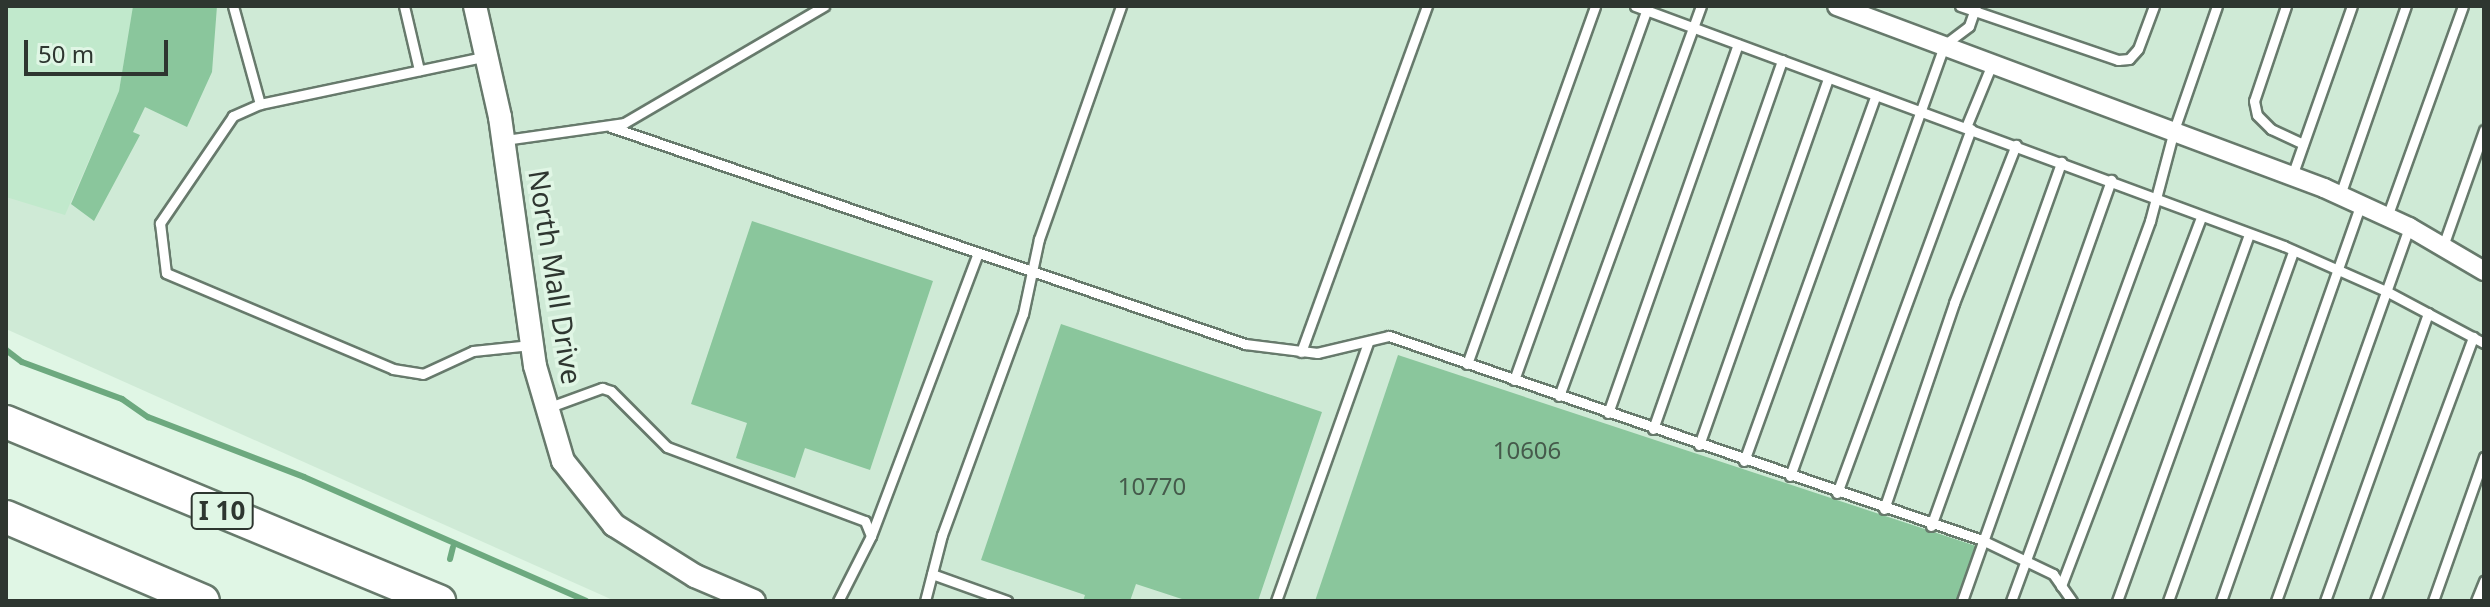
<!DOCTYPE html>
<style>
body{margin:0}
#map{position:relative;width:2490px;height:607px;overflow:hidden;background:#e0f6e5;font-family:"Noto Sans",sans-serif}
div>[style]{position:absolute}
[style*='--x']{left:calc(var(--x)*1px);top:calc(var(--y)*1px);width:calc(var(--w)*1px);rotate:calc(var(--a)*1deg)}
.built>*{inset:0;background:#cfead6}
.green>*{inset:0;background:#c1e9cc}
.stream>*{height:6px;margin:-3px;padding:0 3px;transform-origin:3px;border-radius:3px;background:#6da97f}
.building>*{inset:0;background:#8ac69c}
.roads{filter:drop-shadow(2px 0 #677a6c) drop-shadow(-2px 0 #677a6c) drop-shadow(0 2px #677a6c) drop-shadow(0 -2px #677a6c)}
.service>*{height:9px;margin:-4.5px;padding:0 4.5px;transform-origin:4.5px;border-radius:4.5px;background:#fff}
.minor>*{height:18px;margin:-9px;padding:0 9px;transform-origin:9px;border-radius:9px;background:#fff}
.tertiary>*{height:22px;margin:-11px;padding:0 11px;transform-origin:11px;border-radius:11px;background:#fff}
.motorway>*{height:32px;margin:-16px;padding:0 16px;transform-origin:16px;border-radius:16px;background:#fff}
span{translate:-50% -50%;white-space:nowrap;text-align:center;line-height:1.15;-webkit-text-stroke:7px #e0f6e5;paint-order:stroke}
.number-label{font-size:24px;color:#455a4b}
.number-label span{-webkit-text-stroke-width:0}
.shield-label span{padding:2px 6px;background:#e0f6e5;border:2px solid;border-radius:6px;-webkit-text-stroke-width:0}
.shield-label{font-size:26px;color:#2e3630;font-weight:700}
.street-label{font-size:28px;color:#2e3630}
.frame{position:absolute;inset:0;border:8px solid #2e3630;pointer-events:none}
.scale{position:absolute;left:24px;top:40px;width:144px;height:36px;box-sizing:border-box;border:4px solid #2e3630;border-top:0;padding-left:10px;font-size:24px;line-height:28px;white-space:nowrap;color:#2e3630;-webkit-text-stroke:6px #e0f6e5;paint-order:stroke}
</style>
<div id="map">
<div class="built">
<i style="clip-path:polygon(6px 6px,2484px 6px,2484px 601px,615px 601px,6px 329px)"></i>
</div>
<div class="green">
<i style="clip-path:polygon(6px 6px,133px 6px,119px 91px,65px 215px,6px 197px)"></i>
</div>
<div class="stream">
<i style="--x:6;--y:350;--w:20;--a:37"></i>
<i style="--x:22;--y:362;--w:107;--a:20.3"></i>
<i style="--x:122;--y:399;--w:32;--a:35"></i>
<i style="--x:148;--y:417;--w:167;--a:21"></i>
<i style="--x:304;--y:477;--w:308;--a:23.7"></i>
<i style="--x:450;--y:559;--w:12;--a:-76"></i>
</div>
<div class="building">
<i style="clip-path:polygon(133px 6px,217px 6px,212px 72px,187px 127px,145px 107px,133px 132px,140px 135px,94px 221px,71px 204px,119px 91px)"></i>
<i style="clip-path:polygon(752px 221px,933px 281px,870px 470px,805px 448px,795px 478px,736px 458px,747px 423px,691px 404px)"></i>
<i style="clip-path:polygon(1061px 324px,1322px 412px,1258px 601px,1188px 601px,1136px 584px,1130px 601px,1083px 601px,1085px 595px,981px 560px)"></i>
<i style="clip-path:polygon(1398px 355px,1976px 546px,1958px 601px,1315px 601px)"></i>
</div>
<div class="roads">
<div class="service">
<i style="--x:233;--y:6;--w:102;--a:74.6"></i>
<i style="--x:260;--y:104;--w:30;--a:156"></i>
<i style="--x:233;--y:116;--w:130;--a:124.3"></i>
<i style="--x:160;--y:223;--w:50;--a:83.2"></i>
<i style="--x:166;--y:273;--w:246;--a:22.9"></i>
<i style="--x:393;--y:369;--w:30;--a:9"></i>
<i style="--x:423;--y:374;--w:55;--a:-24.7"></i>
<i style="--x:473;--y:351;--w:58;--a:-5.9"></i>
<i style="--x:404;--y:6;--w:66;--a:76.8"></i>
<i style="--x:1635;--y:6;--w:692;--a:20.29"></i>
<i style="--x:2284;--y:246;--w:111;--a:23.8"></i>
<i style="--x:2386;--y:291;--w:111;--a:28"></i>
<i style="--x:1960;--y:6;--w:167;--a:18.9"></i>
<i style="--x:2118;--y:60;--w:11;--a:-5"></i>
<i style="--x:2129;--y:59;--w:13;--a:-48"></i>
<i style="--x:2138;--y:49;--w:46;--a:-69.6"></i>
<i style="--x:2286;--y:6;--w:100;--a:108.6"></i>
<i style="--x:2254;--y:101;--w:14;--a:78"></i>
<i style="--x:2257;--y:115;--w:20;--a:45"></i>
<i style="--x:2271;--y:129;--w:35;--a:25"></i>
<i style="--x:260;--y:104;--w:232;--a:-11.9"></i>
<i style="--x:611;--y:127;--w:670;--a:18.89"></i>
<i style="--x:1245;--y:344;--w:73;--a:7.1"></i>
<i style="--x:1317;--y:353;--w:74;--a:-13.3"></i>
<i style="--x:1389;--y:336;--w:627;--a:18.98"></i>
<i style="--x:1982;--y:540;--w:79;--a:25.6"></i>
<i style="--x:2053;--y:574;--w:33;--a:55"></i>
<i style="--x:1966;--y:127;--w:68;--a:-67.6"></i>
<i style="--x:505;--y:140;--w:120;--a:-8.1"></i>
<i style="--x:624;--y:123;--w:232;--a:-30.3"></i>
<i style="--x:2292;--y:176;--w:180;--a:-70.6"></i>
<i style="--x:2340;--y:195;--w:200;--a:-70.8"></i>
<i style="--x:2387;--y:217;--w:224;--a:-70.2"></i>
<i style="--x:2443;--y:246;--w:123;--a:-70.5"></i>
<i style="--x:1301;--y:352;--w:368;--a:-70"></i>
<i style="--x:1467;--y:364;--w:380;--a:-70.3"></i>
<i style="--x:1514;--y:380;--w:397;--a:-70.3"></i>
<i style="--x:1559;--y:396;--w:415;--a:-70"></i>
<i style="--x:547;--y:408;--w:59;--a:-20"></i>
<i style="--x:602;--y:388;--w:9;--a:18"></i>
<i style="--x:611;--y:391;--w:79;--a:45"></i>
<i style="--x:667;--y:447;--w:211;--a:20.5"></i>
<i style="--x:865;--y:521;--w:16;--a:68"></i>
<i style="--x:871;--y:536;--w:73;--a:116.9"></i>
<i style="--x:1608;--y:413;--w:391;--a:-70.6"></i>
<i style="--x:1653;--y:429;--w:391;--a:-70.7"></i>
<i style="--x:1699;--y:445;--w:389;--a:-70.6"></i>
<i style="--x:1744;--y:461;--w:389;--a:-70.2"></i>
<i style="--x:1790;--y:476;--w:458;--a:-70.3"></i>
<i style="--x:1944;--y:45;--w:31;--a:-37"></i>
<i style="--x:1969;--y:26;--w:21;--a:-71"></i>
<i style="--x:1837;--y:493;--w:388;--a:-69.8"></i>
<i style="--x:1884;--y:509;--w:218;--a:-71.2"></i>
<i style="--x:1954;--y:303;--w:170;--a:-68.6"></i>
<i style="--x:1931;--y:526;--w:387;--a:-70.3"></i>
<i style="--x:871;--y:536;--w:300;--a:-69.3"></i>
<i style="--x:932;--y:574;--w:80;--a:19.8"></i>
<i style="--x:2061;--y:586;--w:394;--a:-69.2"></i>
<i style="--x:925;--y:601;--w:68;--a:-75.6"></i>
<i style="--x:942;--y:535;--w:235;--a:-69.9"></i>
<i style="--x:1023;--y:314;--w:77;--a:-78"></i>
<i style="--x:1039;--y:239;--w:247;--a:-70.6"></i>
<i style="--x:1276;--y:601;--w:275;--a:-70.4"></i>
<i style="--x:1962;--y:601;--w:447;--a:-70.5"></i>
<i style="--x:2011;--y:601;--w:405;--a:-69.9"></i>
<i style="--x:2150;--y:221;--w:94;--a:-75.2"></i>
<i style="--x:2174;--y:130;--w:131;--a:-70.9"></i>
<i style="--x:2117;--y:601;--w:390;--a:-70.2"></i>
<i style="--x:2168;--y:601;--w:372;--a:-70.3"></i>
<i style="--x:2221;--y:601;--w:419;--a:-70.6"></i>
<i style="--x:2276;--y:601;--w:397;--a:-70.4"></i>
<i style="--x:2325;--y:601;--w:306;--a:-70.3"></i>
<i style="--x:2375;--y:601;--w:282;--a:-69.6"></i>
<i style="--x:2433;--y:601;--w:153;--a:-70.5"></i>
<i style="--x:2476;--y:601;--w:22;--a:-68"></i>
</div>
<div class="minor">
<i style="--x:1837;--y:6;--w:520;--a:20.49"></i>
<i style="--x:2324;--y:188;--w:94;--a:24.6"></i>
<i style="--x:2409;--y:227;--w:87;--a:30.4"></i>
</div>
<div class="tertiary">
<i style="--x:475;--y:6;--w:114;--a:77.3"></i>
<i style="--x:500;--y:117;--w:251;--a:82"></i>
<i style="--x:535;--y:366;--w:99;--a:73.6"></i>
<i style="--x:563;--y:461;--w:82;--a:51.4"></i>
<i style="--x:614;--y:525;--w:96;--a:32.2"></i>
<i style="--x:695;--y:576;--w:64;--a:23"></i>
</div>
<div class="motorway">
<i style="--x:6;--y:422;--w:469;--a:22.5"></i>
<i style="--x:6;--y:517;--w:214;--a:23.1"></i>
</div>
</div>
<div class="number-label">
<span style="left:1527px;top:450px">10606</span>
<span style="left:1152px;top:486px">10770</span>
</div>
<div class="shield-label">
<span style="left:222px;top:511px">I 10</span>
</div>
<div class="street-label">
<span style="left:556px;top:277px;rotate:81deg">North Mall Drive</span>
</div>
<div class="frame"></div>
<div class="scale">50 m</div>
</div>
